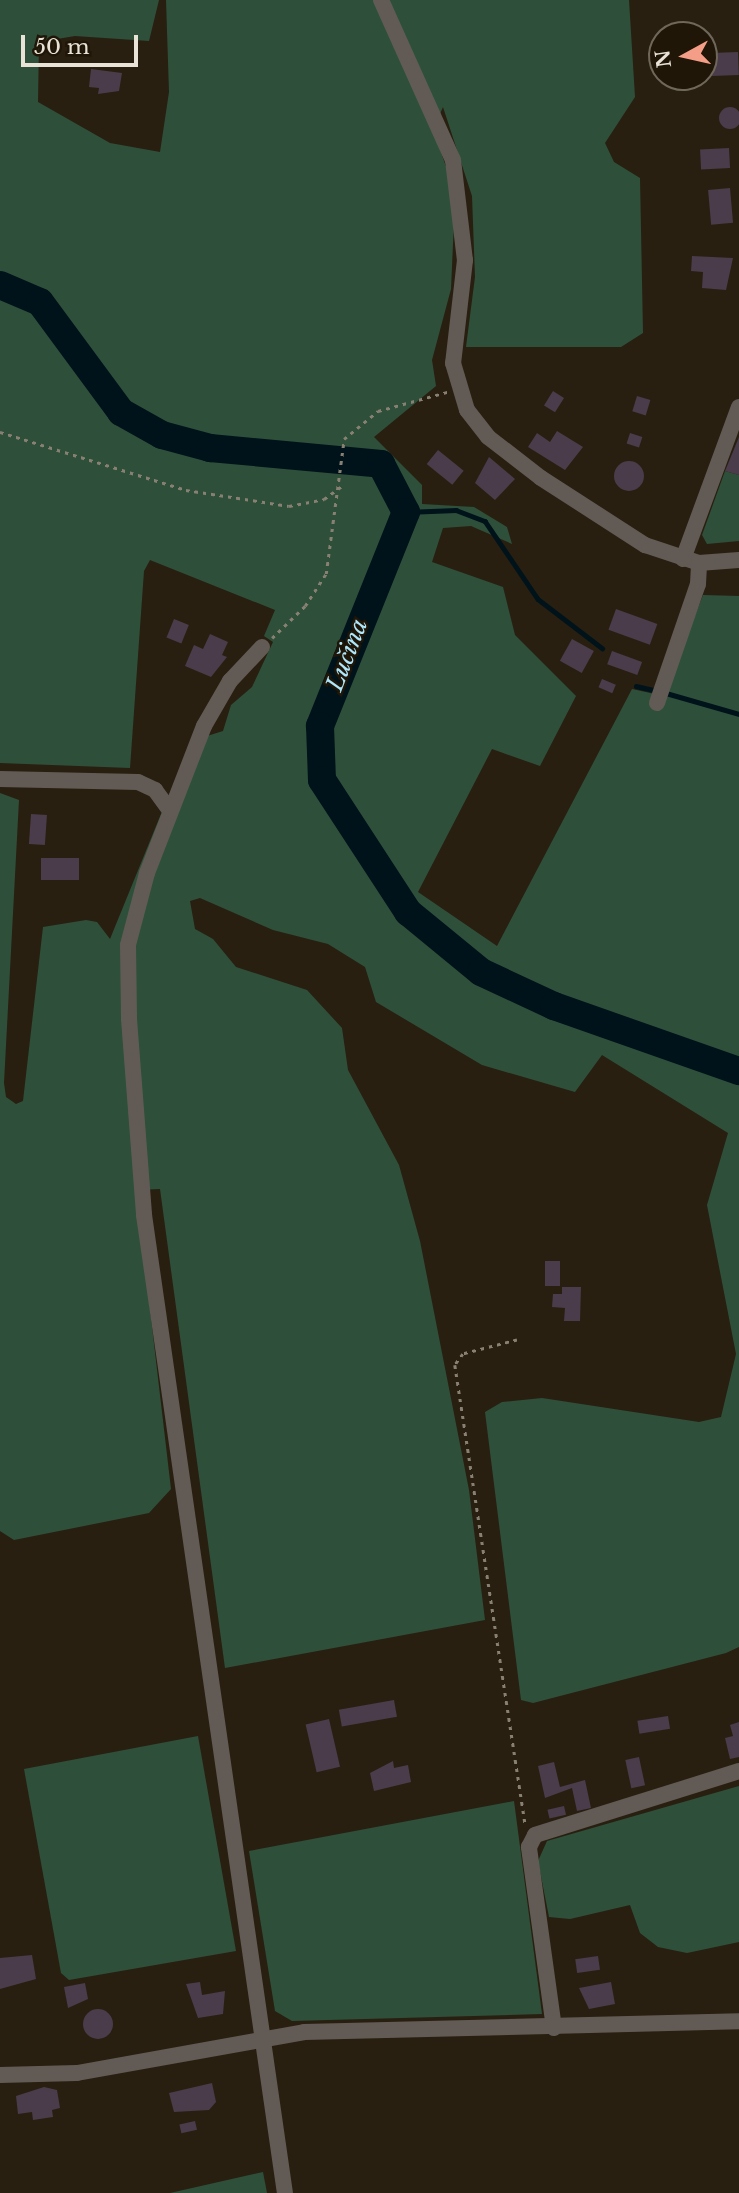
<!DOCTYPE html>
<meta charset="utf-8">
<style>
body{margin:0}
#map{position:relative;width:739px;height:2193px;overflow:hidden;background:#291f10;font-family:"Libre Baskerville",serif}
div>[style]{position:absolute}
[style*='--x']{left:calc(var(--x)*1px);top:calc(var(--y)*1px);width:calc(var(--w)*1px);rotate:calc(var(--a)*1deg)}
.green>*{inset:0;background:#2e503a}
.stream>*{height:4.5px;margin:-2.25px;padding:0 2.25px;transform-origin:2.25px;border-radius:2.25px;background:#01131a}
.river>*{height:28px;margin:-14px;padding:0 14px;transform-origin:14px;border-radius:14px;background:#01131a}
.building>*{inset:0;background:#4a3c4a;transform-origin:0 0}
.round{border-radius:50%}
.path>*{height:2.5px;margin-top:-1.25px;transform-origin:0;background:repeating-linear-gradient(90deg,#888073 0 3.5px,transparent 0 8.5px)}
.minor>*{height:16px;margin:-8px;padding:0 8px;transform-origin:8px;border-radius:8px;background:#625b55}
span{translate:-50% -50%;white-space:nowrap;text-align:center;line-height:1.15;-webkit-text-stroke:5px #1f1607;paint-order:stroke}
.water-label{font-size:23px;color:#aee7fc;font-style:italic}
.north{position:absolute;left:648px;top:21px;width:70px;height:70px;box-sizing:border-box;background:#1f1607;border:2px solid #6f685a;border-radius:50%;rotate:262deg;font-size:19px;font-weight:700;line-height:28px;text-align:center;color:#e8e2d7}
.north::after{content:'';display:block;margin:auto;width:24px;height:32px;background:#f49e88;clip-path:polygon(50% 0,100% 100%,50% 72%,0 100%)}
.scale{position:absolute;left:21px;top:35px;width:117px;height:32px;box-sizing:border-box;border:4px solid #e8e2d7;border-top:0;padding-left:9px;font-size:21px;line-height:24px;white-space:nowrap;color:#e8e2d7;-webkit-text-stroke:5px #1f1607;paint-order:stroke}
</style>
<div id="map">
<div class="green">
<i style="clip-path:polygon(0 0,159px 0,149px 41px,75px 36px,39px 42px,38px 102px,110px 143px,160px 152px,169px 92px,166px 0,629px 0,635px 97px,605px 143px,614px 162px,640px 178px,643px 333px,621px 347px,466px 347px,475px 277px,472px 196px,443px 107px,433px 130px,449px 175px,454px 221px,451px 289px,432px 360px,436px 386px,374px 437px,422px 485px,422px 504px,474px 507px,507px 527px,512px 544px,471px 526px,443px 528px,432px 562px,503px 587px,515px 635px,576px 696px,540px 766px,492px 749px,418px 892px,497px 946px,632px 689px,664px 696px,703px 595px,739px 596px,739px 1647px,726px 1653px,533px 1703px,521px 1700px,485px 1412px,502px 1402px,542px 1398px,699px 1422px,721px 1417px,736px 1354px,707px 1205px,728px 1133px,602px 1055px,575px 1092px,482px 1065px,376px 1002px,365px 967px,328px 944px,273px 930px,200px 898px,190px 901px,195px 929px,213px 939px,236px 967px,307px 990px,342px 1028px,348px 1070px,399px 1165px,420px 1241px,469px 1490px,485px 1620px,225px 1668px,160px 1189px,136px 1190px,171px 1489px,149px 1513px,14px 1540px,0 1531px,0 793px,19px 800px,4px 1083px,6px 1097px,16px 1104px,23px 1101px,43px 927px,86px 920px,97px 922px,110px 939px,161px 814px,186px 784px,204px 737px,223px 731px,231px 705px,252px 687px,273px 642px,264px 636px,275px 610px,150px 560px,144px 571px,130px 768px,0 763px)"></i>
<i style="clip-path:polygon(725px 471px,739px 475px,739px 541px,707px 544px,702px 535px)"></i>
<i style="clip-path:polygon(198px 1736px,236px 1951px,69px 1980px,61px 1973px,24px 1769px)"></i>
<i style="clip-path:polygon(739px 1786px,739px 1942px,687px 1953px,658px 1947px,640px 1933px,630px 1905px,570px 1919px,549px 1917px,538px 1861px,547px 1841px)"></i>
<i style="clip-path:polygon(514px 1801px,542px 2014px,292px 2021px,275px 2011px,249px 1851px)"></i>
<i style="clip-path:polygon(263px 2172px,267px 2193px,170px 2193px)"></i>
</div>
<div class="stream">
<i style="--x:406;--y:512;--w:50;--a:-2.3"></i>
<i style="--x:456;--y:510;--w:31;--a:21"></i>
<i style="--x:485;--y:521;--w:94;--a:55.8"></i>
<i style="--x:538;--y:599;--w:81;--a:37.4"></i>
<i style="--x:636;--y:686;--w:22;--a:13"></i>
<i style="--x:666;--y:693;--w:76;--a:16"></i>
</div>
<div class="river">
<i style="--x:0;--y:285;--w:43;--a:23"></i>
<i style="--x:40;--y:302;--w:137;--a:53.6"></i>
<i style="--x:121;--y:412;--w:47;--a:29.3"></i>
<i style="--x:162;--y:435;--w:50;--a:15.2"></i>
<i style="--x:210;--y:448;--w:172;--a:5.3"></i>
<i style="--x:381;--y:464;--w:54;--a:62.5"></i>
<i style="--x:406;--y:512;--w:231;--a:111.9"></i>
<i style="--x:320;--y:726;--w:54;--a:87.9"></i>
<i style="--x:322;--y:780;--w:158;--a:56.9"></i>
<i style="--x:408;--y:912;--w:94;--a:39.4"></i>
<i style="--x:481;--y:972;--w:81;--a:25"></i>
<i style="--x:554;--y:1006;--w:196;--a:19.4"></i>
</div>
<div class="building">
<i style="left:738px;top:52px;width:23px;height:34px;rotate:88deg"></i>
<i style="clip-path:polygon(91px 69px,122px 73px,119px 91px,98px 94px,99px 88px,89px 87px)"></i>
<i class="round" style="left:719px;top:107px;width:22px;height:22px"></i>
<i style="left:729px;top:148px;width:20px;height:29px;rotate:87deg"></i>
<i style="left:730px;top:188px;width:35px;height:22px;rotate:85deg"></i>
<i style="clip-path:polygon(692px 256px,733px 258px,726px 290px,702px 288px,703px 272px,691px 271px)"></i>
<i style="left:553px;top:391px;width:13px;height:17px;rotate:32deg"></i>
<i style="left:637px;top:396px;width:14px;height:16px;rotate:17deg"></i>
<i style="clip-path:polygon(557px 431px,583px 447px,565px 470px,528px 447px,537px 433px,550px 442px)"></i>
<i style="left:630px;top:433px;width:13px;height:11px;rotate:18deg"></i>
<i style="clip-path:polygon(739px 437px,739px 475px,725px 471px)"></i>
<i style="left:438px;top:450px;width:33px;height:18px;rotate:39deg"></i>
<i style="clip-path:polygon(489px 457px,515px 479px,495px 500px,475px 483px)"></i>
<i class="round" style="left:614px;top:461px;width:30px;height:30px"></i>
<i style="left:616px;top:609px;width:44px;height:22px;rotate:20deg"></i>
<i style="left:174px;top:619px;width:16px;height:20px;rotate:22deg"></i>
<i style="clip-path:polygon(210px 634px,228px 642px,222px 655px,227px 657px,211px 677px,185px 666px,194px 645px,203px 649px)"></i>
<i style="left:572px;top:639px;width:25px;height:25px;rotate:29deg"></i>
<i style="left:612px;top:651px;width:32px;height:14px;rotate:20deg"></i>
<i style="left:602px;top:679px;width:15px;height:9px;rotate:23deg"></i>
<i style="left:31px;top:814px;width:16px;height:30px;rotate:4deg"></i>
<i style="left:41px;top:858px;width:38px;height:22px"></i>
<i style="left:545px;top:1261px;width:15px;height:25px"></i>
<i style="clip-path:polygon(562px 1287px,581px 1287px,580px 1321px,564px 1321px,565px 1308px,552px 1307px,553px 1294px,562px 1294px)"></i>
<i style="left:394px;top:1700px;width:17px;height:56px;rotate:80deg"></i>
<i style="left:668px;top:1716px;width:13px;height:31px;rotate:81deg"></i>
<i style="left:329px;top:1719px;width:49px;height:24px;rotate:77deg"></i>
<i style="clip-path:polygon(739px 1722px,739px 1757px,730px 1759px,725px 1738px,733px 1736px,730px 1725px)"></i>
<i style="left:639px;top:1757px;width:29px;height:14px;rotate:78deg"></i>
<i style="clip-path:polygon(393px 1761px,394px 1768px,408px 1765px,411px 1782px,374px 1791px,370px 1773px)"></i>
<i style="clip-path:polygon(554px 1762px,560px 1787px,585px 1780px,591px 1808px,577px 1811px,572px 1788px,545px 1798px,538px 1766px)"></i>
<i style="left:564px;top:1806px;width:9px;height:17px;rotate:77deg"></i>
<i style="clip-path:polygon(32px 1955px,36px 1979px,0 1989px,0 1958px)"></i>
<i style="left:598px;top:1956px;width:14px;height:23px;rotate:82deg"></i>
<i style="clip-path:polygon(200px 1982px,202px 1995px,225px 1991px,223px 2014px,198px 2018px,186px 1984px)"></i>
<i style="clip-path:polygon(611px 1982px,615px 2004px,589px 2009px,579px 1988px)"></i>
<i style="clip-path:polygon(85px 1983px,88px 1999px,68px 2008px,64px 1987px)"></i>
<i class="round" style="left:83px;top:2009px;width:30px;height:30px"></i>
<i style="clip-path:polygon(212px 2083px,216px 2102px,209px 2110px,174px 2112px,169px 2093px)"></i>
<i style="clip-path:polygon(44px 2087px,57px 2090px,60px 2108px,52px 2110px,53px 2117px,33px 2120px,32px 2112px,18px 2114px,16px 2096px)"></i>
<i style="left:195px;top:2121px;width:9px;height:16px;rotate:77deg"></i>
</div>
<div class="path">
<i style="--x:0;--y:432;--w:195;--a:17.3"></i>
<i style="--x:186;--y:490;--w:104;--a:8.8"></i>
<i style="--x:289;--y:506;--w:36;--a:-11"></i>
<i style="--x:324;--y:499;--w:22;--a:-36"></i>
<i style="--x:272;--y:638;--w:46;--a:-44.1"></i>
<i style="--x:305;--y:606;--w:38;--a:-57"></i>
<i style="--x:326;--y:574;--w:136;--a:-82.4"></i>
<i style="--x:344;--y:439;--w:44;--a:-39.5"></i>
<i style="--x:378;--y:411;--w:72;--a:-15.4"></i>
<i style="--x:517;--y:1340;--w:56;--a:165.5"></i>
<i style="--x:463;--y:1354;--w:14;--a:126"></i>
<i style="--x:455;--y:1365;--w:463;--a:81.3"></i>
</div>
<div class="minor">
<i style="--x:381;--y:0;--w:175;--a:65.8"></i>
<i style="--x:453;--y:160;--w:101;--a:83.2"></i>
<i style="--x:465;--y:260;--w:104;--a:96.6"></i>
<i style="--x:453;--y:363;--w:49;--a:73.4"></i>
<i style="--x:467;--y:410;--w:34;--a:52"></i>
<i style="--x:488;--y:437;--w:67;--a:37.7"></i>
<i style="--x:541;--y:478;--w:124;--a:32.8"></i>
<i style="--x:645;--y:545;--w:57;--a:18.4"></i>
<i style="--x:699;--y:563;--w:40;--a:-4.3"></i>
<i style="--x:683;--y:559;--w:162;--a:-69.8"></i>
<i style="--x:262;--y:647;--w:47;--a:133.3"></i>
<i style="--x:230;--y:681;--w:52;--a:120"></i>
<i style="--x:204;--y:726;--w:158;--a:111.2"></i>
<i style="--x:147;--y:873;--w:74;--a:104.8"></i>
<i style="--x:128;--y:945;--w:74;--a:89.2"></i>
<i style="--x:129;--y:1019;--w:197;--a:85.6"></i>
<i style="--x:144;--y:1215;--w:988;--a:81.8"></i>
<i style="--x:657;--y:703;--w:126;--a:-71"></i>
<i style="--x:698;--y:584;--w:21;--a:-87"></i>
<i style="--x:0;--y:779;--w:138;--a:1.2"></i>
<i style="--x:138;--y:782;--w:19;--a:25"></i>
<i style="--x:155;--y:790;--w:26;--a:54"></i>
<i style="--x:554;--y:2028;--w:183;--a:-97.9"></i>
<i style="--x:529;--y:1847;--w:13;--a:-63"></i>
<i style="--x:535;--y:1835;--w:214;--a:-17.4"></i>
<i style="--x:0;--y:2075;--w:77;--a:-1.5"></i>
<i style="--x:77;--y:2073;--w:231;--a:-10.2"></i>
<i style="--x:304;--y:2032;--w:435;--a:-1.4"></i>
</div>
<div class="water-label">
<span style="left:347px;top:655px;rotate:-69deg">Lučina</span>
</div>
<div class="north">N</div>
<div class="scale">50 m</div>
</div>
